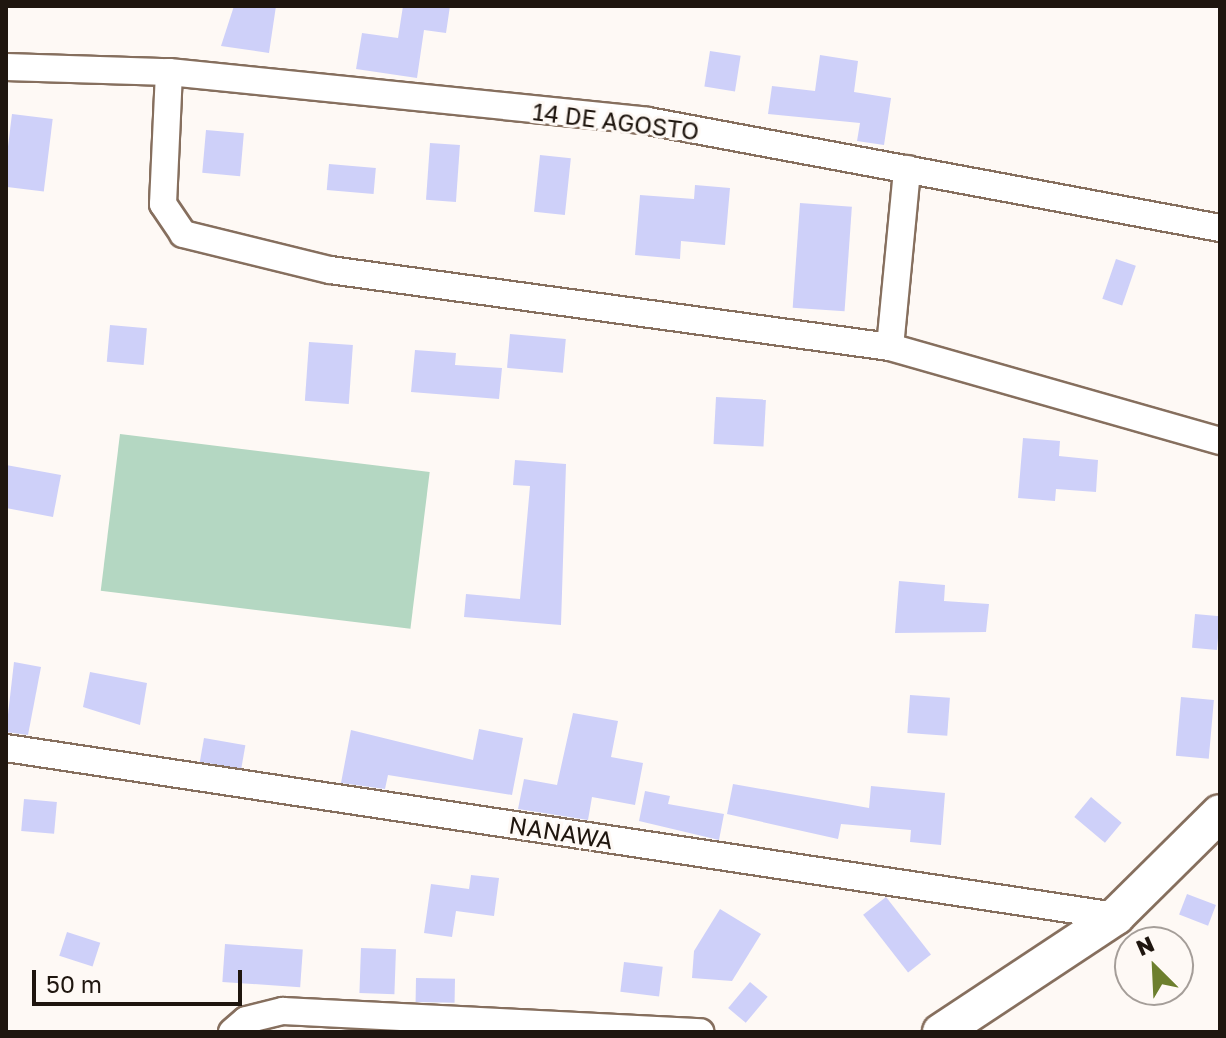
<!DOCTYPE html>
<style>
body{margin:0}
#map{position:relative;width:1226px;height:1038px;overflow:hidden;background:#fef9f5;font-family:"Golos Text",sans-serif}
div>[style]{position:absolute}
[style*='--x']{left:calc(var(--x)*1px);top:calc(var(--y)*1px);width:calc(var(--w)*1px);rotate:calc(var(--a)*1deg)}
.green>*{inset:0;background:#b4d7c2;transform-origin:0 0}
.building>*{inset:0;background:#ced0f9;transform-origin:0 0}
.roads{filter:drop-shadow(2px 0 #866f5e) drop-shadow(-2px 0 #866f5e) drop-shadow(0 2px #866f5e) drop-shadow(0 -2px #866f5e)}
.street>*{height:26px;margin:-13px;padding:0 13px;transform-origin:13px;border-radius:13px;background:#fff}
.secondary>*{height:36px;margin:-18px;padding:0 18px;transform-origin:18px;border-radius:18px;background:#fff}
span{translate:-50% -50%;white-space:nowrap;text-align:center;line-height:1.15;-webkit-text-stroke:6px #fef9f5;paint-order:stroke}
.street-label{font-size:24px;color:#1f160f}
.frame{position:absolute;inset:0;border:8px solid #1f160f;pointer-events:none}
.north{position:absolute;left:1114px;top:926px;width:80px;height:80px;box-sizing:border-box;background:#fef9f5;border:2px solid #a59e99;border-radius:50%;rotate:336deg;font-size:22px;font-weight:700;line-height:32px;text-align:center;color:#1f160f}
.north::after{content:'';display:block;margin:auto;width:28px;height:36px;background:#6d7f2e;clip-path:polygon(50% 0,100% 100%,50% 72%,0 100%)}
.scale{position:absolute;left:32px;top:970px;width:210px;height:36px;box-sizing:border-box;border:4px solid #1f160f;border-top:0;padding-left:10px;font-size:24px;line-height:28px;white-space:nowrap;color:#1f160f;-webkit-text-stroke:6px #fef9f5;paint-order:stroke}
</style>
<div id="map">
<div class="green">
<i style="left:120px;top:434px;width:312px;height:158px;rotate:7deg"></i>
</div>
<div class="building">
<i style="clip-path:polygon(234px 6px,276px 6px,269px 53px,221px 46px)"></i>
<i style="clip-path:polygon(403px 6px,450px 6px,446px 33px,424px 30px,417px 78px,356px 69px,362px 33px,398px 38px)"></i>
<i style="left:710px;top:51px;width:31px;height:36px;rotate:9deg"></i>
<i style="clip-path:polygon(820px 55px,858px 61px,854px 92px,891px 98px,884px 145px,857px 141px,860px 123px,768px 114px,772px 86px,815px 91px)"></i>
<i style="left:12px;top:114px;width:41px;height:73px;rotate:7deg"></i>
<i style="left:206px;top:130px;width:38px;height:43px;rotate:5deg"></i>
<i style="left:430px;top:143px;width:30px;height:57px;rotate:4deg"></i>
<i style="left:540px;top:155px;width:31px;height:57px;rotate:6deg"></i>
<i style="left:329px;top:164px;width:47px;height:26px;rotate:5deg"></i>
<i style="clip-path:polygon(695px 185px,730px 188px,725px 245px,681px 241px,680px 259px,635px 255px,640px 195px,694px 199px)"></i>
<i style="left:800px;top:203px;width:52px;height:105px;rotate:4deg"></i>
<i style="left:1116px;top:259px;width:21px;height:42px;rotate:19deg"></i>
<i style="left:110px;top:325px;width:37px;height:37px;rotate:5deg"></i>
<i style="left:510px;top:334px;width:56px;height:34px;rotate:5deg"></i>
<i style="left:309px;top:342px;width:44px;height:59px;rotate:4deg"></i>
<i style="clip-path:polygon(415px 350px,456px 353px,455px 365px,502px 368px,499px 399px,411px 392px)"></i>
<i style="left:716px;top:397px;width:50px;height:47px;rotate:3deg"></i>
<i style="clip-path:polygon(1023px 438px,1060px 441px,1059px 456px,1098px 460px,1096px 492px,1056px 489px,1055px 501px,1018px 498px)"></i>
<i style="clip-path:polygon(515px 460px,566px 464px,561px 625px,464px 617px,466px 594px,520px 599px,530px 486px,513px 485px)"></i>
<i style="clip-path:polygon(6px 465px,61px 475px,53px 517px,6px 508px)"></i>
<i style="clip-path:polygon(899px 581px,945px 585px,944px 601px,989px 604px,986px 632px,895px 633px)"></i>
<i style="left:1195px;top:614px;width:25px;height:34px;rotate:5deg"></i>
<i style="clip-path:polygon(14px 662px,41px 667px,28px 735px,6px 732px)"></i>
<i style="clip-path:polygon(90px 672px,147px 683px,140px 725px,83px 707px)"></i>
<i style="left:910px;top:695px;width:40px;height:38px;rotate:4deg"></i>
<i style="left:1181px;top:697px;width:33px;height:59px;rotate:5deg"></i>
<i style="clip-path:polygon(573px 713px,618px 721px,611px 757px,643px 763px,635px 805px,592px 797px,588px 820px,518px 809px,524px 779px,557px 785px)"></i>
<i style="clip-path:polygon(479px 729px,523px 738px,512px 795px,388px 775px,385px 789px,341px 783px,351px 730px,473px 760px)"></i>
<i style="left:204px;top:738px;width:42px;height:24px;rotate:10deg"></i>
<i style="clip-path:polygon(733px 784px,869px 808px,871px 786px,945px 793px,941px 845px,910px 842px,911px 830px,841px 824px,838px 839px,727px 814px)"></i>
<i style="clip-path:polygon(645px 791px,670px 796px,668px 804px,724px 814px,719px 840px,639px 821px)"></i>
<i style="left:1091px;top:797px;width:40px;height:26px;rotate:40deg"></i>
<i style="left:24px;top:799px;width:33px;height:32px;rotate:5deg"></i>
<i style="clip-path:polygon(471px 875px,499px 878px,494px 916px,456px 911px,452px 937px,424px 933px,431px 884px,469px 889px)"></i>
<i style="left:1187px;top:894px;width:31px;height:22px;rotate:21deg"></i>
<i style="left:886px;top:897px;width:73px;height:29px;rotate:52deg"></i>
<i style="clip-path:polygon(720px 909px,761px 934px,732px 981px,692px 978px,694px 951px)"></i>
<i style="left:67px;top:932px;width:35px;height:25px;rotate:18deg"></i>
<i style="left:225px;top:944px;width:78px;height:38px;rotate:4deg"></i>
<i style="left:361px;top:948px;width:35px;height:45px;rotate:2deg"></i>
<i style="left:624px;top:962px;width:39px;height:30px;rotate:7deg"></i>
<i style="left:416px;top:978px;width:39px;height:24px;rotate:1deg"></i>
<i style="left:750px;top:982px;width:23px;height:34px;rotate:40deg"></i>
</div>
<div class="roads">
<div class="street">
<i style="--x:6;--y:67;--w:163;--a:1.8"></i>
<i style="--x:169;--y:72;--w:481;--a:5.8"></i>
<i style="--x:648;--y:121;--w:582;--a:10.6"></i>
<i style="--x:169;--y:72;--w:132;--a:92.6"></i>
<i style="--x:163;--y:204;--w:36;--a:56"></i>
<i style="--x:183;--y:234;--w:151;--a:13.8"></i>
<i style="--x:330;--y:270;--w:565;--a:7.83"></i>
<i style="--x:890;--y:347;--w:343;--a:15.9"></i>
<i style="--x:890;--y:347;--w:179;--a:-84.5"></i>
<i style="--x:6;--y:748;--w:1123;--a:8.61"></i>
<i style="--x:232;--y:1032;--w:18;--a:-41"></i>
<i style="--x:246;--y:1020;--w:38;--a:-14"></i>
<i style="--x:283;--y:1011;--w:418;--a:2.9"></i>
</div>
<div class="secondary">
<i style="--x:941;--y:1032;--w:210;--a:-33.5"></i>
<i style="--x:1116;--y:916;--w:146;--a:-44.7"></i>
</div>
</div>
<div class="street-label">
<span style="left:616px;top:121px;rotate:7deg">14 DE AGOSTO</span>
<span style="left:561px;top:832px;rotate:9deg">NANAWA</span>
</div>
<div class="frame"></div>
<div class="north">N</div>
<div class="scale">50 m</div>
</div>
